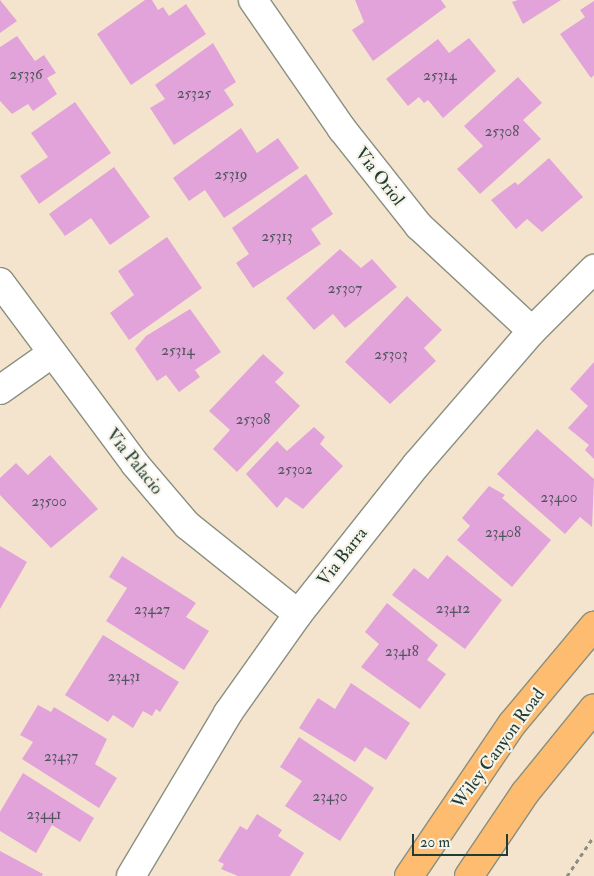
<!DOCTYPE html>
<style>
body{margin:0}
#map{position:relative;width:594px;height:876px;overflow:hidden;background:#f5e4cd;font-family:"IM FELL Double Pica",serif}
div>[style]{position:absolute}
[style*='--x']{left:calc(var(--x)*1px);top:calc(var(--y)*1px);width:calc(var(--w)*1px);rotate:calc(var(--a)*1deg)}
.building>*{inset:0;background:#e1a3d9}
.path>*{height:3px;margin-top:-1.5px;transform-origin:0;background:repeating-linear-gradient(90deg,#8a9080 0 4px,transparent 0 8px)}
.roads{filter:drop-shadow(1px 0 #8a9080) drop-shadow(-1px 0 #8a9080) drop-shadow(0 1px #8a9080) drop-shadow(0 -1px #8a9080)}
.minor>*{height:28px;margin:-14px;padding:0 14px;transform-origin:14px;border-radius:14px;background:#fff}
.major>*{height:28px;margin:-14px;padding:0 14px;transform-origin:14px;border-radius:14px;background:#fdbc6f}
span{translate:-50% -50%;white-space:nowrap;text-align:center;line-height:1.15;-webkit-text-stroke:4.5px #f7f3e8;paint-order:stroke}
.number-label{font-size:15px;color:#50565d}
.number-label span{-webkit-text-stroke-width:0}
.street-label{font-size:18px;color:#1f3d34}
.scale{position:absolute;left:412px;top:834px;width:96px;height:22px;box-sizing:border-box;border:2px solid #1f3d34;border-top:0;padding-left:6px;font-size:15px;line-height:18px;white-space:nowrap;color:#1f3d34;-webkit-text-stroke:4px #f7f3e8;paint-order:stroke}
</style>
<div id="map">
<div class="building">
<i style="clip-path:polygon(0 0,17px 21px,0 33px)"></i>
<i style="clip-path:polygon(145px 0,152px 0,158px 10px,163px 7px,169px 16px,186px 4px,206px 34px,131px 85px,97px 34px)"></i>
<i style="clip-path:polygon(355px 0,441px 0,446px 7px,373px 61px,352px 30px,364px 22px)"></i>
<i style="clip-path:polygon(518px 0,561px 0,523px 24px,512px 2px)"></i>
<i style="clip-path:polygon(594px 1px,594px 75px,591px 78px,560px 34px,585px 17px,580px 10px)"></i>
<i style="clip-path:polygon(17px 36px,35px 61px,44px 55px,56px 73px,47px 78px,57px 94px,33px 111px,28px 104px,12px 114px,0 101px,0 47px)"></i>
<i style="clip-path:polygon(469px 38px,496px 71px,443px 118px,428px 100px,424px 103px,419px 97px,408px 106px,386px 79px,438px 39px,449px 53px)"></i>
<i style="clip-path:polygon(213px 43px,236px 82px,224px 90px,234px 105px,174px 145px,150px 108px,165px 99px,155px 85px)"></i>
<i style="clip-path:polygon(518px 77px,542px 103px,523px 120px,541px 139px,480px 194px,457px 169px,483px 146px,464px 126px)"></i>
<i style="clip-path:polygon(75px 102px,111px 153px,39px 204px,20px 176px,48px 157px,31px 133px)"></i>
<i style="clip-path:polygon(241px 128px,257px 153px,278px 138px,299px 168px,224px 218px,205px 190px,189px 201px,173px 178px)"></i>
<i style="clip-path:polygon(549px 158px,583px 197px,542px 232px,527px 219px,516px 229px,491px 200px,515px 182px,518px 185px)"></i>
<i style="clip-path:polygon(114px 167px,150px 217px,110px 245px,91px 218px,65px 236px,49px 214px)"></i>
<i style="clip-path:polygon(306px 174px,333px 214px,311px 229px,321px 244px,253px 288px,236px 263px,249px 254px,232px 228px)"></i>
<i style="clip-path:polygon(167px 237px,202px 288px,129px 340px,110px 313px,134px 295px,118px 271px)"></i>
<i style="clip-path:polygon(340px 249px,361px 268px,372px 259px,397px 287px,345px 328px,333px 314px,314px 330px,286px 298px)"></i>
<i style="clip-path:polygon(407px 296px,442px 330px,424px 348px,436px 361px,390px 404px,345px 362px)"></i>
<i style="clip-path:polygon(190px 309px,221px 352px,195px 370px,200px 377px,179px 392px,166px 375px,157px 381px,135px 349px,146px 336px)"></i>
<i style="clip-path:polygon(263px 354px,284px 373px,275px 382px,300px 406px,237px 472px,213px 449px,230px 430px,209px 411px)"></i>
<i style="clip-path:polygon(594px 362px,594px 459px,585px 450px,589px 445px,568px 428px,588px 406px,570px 389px)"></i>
<i style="clip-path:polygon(314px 427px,325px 437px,320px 444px,343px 466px,303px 509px,286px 497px,277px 508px,246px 474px,277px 441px,287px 451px)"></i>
<i style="clip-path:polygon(537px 429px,594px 479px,592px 527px,580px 517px,565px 534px,497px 474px)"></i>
<i style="clip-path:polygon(50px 455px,98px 509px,51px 548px,0 495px,0 478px,16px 463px,28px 475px)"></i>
<i style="clip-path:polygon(489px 486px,505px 495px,502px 498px,551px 540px,512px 587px,457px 540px,470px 526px,462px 518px)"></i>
<i style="clip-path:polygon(0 546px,27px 562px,0 609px)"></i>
<i style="clip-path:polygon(447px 555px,502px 600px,465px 649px,392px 595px,414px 568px,428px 579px)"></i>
<i style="clip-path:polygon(122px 556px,196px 603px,186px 617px,209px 631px,184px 670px,106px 621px,127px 588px,109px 577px)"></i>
<i style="clip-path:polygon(387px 603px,438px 645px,427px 660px,446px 674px,420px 709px,361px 667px,379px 644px,365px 632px)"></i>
<i style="clip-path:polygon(103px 635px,179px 682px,160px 712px,156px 709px,152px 716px,143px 711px,133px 728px,113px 715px,108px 722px,65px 695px)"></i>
<i style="clip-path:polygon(351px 683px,410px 723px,386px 760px,365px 747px,355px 762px,299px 728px,318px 698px,335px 709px)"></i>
<i style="clip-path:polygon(38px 705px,51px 712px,54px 707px,107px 739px,95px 764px,117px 778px,99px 808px,22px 759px,33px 742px,20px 735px)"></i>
<i style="clip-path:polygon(299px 737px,374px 788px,340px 841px,285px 806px,302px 781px,280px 767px)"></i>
<i style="clip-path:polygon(23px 773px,94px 818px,80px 842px,52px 825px,36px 853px,0 831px,0 812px)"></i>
<i style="clip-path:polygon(257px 814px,282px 830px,278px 836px,304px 853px,290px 876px,238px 876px,221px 869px,224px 864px,218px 861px,240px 826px,247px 830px)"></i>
<i style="clip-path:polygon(0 851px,43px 874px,42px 876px,0 876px)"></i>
</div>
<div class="path">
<i style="--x:567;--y:876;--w:48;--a:-56"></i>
</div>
<div class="roads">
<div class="minor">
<i style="--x:253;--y:0;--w:157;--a:55.4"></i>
<i style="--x:342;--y:129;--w:124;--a:51.6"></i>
<i style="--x:419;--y:226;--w:154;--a:42.9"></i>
<i style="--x:0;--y:282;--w:227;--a:53.4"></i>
<i style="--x:135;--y:464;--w:80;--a:49.6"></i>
<i style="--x:187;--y:525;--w:142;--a:38.7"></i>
<i style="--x:0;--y:390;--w:62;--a:-35.2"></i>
<i style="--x:131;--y:876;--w:190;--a:-59.2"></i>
<i style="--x:228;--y:713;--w:121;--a:-54.7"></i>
<i style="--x:298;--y:614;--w:191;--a:-51.6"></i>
<i style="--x:417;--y:464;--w:176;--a:-49.2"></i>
<i style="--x:532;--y:331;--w:88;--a:-45"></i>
</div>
<div class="major">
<i style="--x:409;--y:876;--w:184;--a:-55.9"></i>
<i style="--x:512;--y:724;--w:128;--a:-50.1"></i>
<i style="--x:469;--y:876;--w:100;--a:-56"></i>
<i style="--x:525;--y:793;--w:109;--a:-50.9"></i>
</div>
</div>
<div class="number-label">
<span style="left:26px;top:75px">25336</span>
<span style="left:440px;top:76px">25314</span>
<span style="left:194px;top:94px">25325</span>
<span style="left:502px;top:132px">25308</span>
<span style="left:231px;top:175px">25319</span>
<span style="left:277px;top:237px">25313</span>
<span style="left:345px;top:289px">25307</span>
<span style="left:178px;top:351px">25314</span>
<span style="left:391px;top:355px">25303</span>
<span style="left:253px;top:420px">25308</span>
<span style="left:295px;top:470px">25302</span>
<span style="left:559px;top:498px">23400</span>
<span style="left:49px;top:502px">23500</span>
<span style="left:503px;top:533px">23408</span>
<span style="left:453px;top:609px">23412</span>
<span style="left:152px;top:610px">23427</span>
<span style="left:402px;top:652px">23418</span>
<span style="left:124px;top:677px">23431</span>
<span style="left:61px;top:757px">23437</span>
<span style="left:330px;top:797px">23430</span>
<span style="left:44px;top:815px">23441</span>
</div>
<div class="street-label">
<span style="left:379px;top:177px;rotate:52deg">Via Oriol</span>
<span style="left:134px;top:462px;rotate:51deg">Via Palacio</span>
<span style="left:343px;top:557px;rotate:-52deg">Via Barra</span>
<span style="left:499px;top:749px;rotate:-54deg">Wiley Canyon Road</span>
</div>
<div class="scale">20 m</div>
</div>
